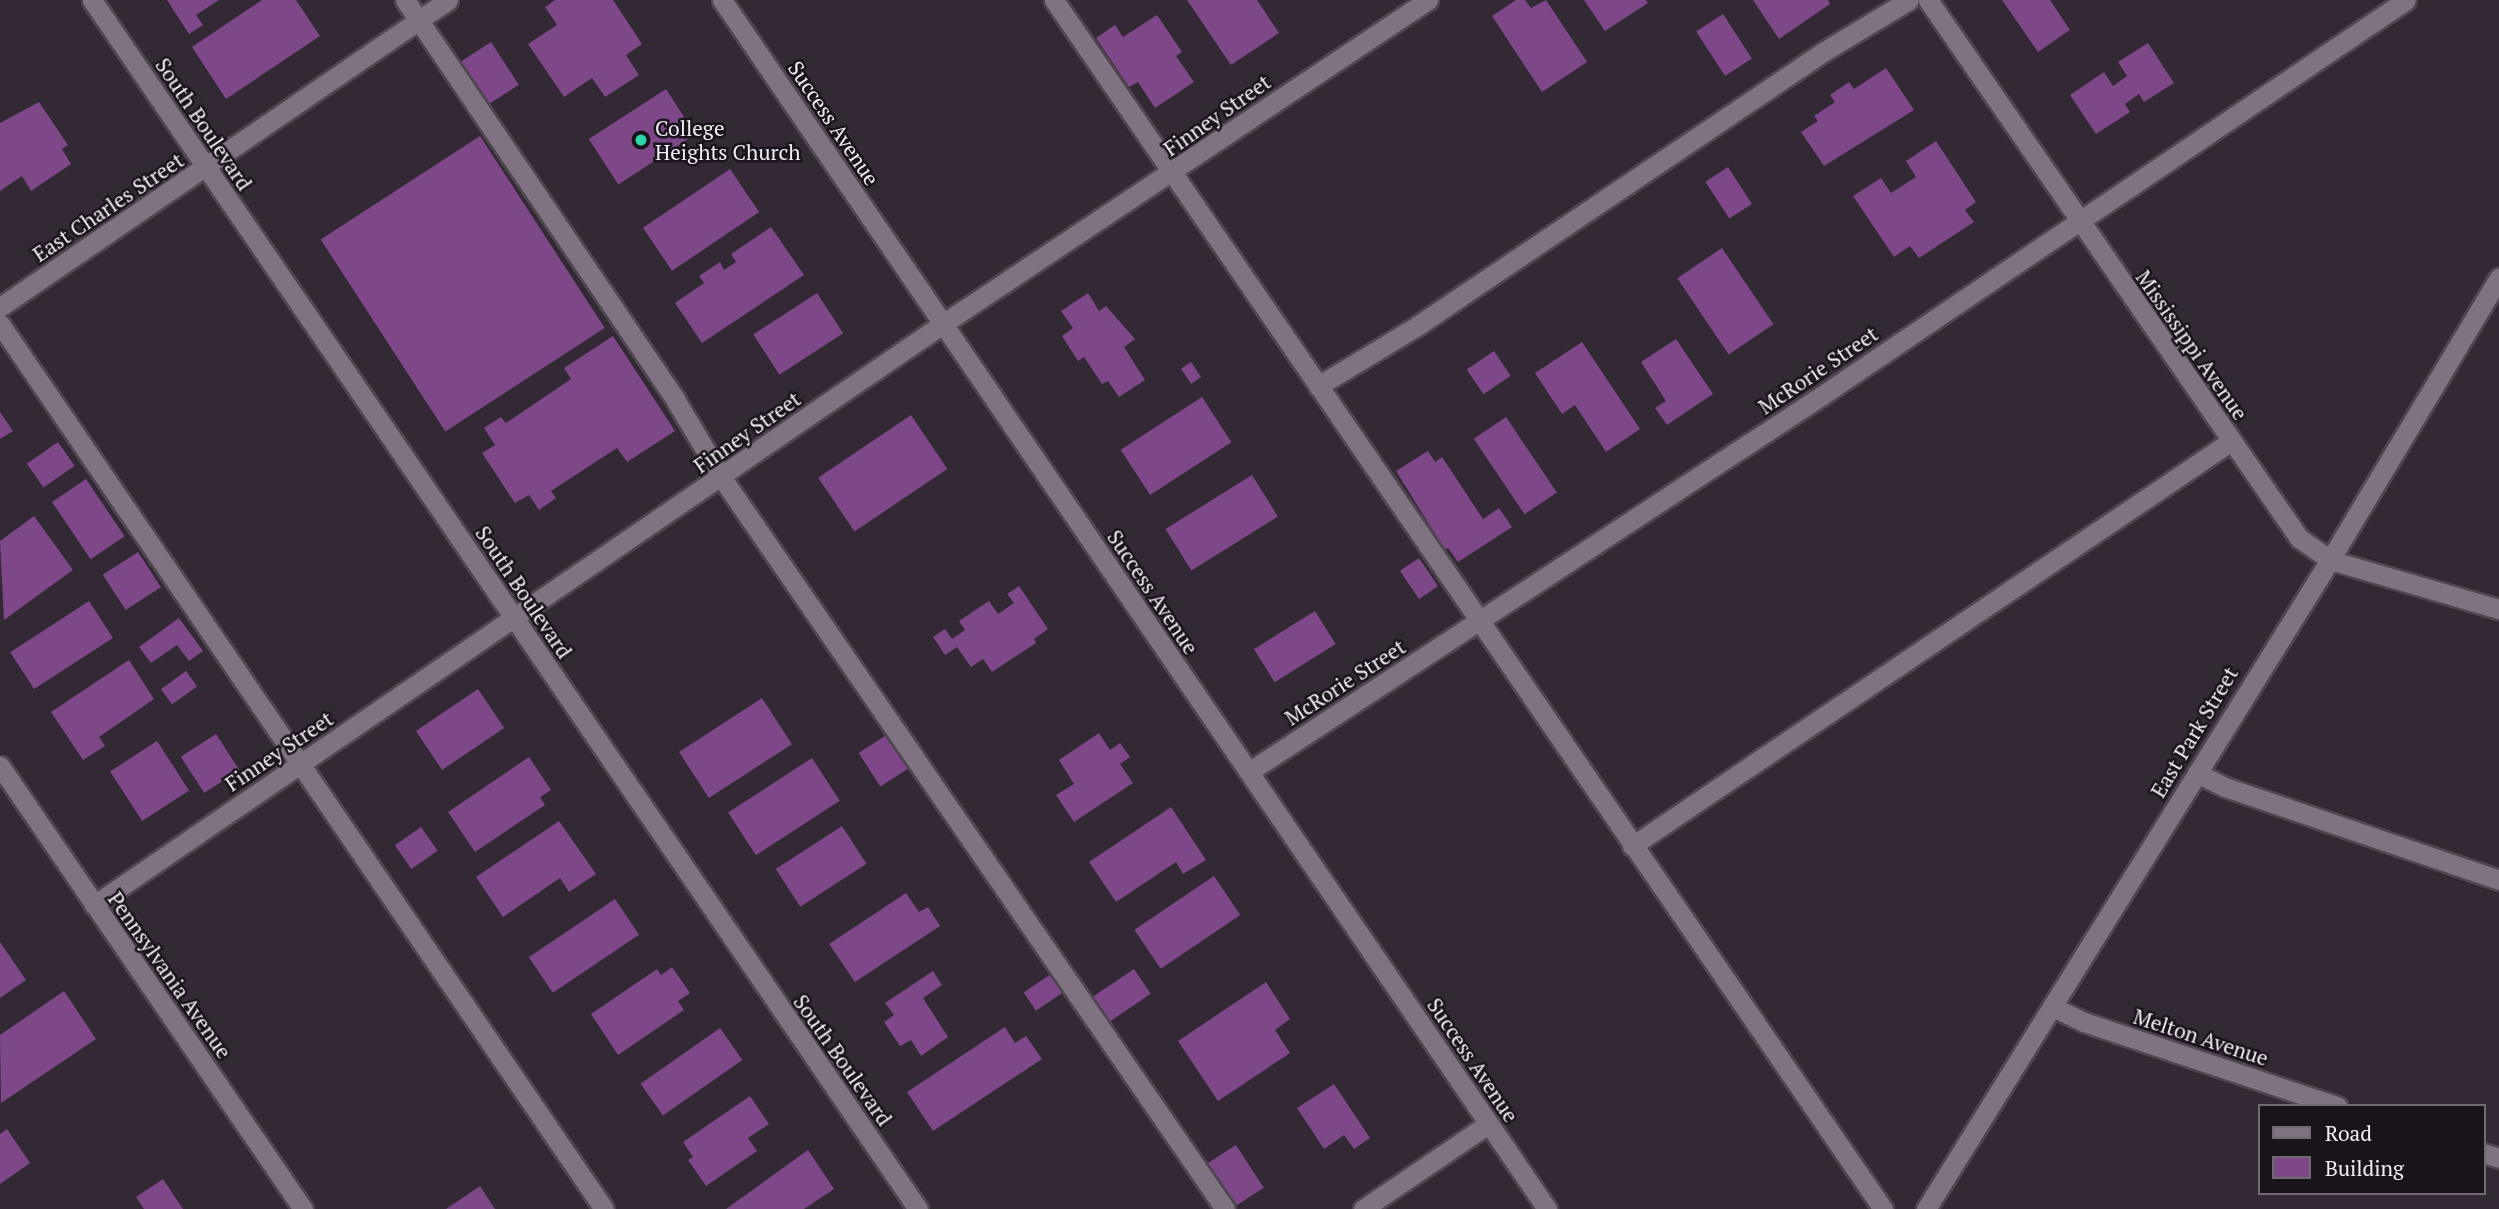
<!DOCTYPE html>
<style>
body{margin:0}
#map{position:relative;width:2499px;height:1209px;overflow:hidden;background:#332935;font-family:"PT Serif",serif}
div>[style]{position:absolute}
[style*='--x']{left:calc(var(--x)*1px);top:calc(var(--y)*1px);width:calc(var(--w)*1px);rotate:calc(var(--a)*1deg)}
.building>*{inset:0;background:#7d4788;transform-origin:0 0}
.roads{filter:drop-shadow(2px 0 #4f4650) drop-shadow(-2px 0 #4f4650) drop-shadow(0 2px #4f4650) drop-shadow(0 -2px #4f4650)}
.service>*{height:19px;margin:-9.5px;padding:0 9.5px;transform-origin:9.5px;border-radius:9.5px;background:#7f7381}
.minor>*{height:19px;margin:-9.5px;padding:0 9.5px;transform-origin:9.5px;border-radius:9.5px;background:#7f7381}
.dots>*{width:19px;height:19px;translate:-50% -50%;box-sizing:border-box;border:4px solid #181419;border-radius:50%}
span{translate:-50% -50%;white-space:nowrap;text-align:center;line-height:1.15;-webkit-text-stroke:5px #181419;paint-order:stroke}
.street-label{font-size:21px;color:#f3ecf4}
.poi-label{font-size:21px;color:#f3ecf4}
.left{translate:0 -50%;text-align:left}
.legend{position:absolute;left:2258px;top:1104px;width:228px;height:91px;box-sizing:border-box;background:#181419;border:2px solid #706a71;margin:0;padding:9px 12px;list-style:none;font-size:21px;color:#f3ecf4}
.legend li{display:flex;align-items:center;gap:14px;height:35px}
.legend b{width:35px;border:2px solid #706a71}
</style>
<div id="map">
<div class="building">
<i style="clip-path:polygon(167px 0,219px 0,196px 15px,203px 25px,189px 34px)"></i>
<i style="clip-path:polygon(262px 0,296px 0,320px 36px,226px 99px,192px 47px)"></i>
<i style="clip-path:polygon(555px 0,613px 0,642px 44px,626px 55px,639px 75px,605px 97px,592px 78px,564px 97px,528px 44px,557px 25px,545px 7px)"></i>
<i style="clip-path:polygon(1187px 0,1257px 0,1279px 33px,1231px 65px)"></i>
<i style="clip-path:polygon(1516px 0,1525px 0,1531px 8px,1546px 0,1587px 62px,1542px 92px,1492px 16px)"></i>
<i style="clip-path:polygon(1584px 0,1646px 0,1648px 3px,1605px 31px)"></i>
<i style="clip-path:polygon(1753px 0,1828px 0,1830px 4px,1779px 39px)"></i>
<i style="clip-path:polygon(2002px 0,2050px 0,2070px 30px,2038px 52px)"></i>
<i style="left:1723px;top:14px;width:53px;height:32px;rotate:57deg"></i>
<i style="clip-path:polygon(1157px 15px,1182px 52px,1176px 56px,1194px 82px,1155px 108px,1138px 82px,1129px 87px,1096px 38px,1115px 25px,1123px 37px)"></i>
<i style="left:491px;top:42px;width:51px;height:41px;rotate:57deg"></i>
<i style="clip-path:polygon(2148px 43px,2174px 83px,2144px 102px,2139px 94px,2125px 104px,2130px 112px,2096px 134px,2070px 95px,2104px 72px,2113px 86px,2127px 76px,2118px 62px)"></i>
<i style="clip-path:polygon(1886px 68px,1914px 110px,1824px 166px,1801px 132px,1818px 121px,1814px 116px,1835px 102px,1830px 95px,1849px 82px,1854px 89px)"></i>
<i style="left:666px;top:89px;width:54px;height:92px;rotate:57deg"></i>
<i style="clip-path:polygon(39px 102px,68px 145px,62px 149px,71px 164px,31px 191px,22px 176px,0 191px,0 123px)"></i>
<i style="left:480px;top:136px;width:229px;height:190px;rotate:57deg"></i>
<i style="clip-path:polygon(1936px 141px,1976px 202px,1965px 210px,1974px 222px,1919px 258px,1910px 246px,1894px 257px,1853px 196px,1881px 178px,1891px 193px,1916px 177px,1906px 161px)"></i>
<i style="left:1728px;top:167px;width:44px;height:27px;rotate:57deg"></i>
<i style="left:730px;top:169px;width:52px;height:105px;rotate:56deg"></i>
<i style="clip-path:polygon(771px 227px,804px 275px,702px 343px,675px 303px,704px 283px,699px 276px,720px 262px,724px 270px,736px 262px,731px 254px)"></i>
<i style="left:1722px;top:248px;width:92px;height:54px;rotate:56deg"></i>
<i style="left:817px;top:293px;width:48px;height:76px;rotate:57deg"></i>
<i style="clip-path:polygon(1088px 293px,1099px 311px,1106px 306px,1135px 339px,1124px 347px,1145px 380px,1119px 397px,1108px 381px,1102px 384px,1084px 357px,1078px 361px,1062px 336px,1073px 328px,1061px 311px)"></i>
<i style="clip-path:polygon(613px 336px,675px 431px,627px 462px,617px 448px,551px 491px,556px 498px,539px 510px,529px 495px,515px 503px,482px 453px,495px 445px,484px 428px,501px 417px,506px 423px,571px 379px,564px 368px)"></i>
<i style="clip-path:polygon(1676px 339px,1713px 394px,1667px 425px,1655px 408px,1666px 401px,1641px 362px)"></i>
<i style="clip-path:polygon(1582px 342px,1640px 429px,1606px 452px,1575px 405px,1562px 414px,1535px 373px)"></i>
<i style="left:1494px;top:351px;width:30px;height:33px;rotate:56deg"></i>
<i style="left:1191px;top:362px;width:18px;height:12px;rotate:56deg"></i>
<i style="left:1202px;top:397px;width:54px;height:97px;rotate:57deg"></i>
<i style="clip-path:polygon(0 412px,13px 431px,0 439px)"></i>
<i style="left:911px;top:415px;width:65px;height:112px;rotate:56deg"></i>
<i style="left:1506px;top:417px;width:91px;height:39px;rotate:56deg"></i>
<i style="left:58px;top:442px;width:29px;height:38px;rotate:55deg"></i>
<i style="clip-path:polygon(1428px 451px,1435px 462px,1442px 457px,1483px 519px,1499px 508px,1512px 527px,1458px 562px,1448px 548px,1445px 550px,1396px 471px)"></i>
<i style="left:1252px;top:475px;width:49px;height:102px;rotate:58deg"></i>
<i style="left:86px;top:479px;width:69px;height:41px;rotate:56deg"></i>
<i style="clip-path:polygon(34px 516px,73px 570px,4px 620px,0 541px)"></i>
<i style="left:138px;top:552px;width:42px;height:42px;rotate:57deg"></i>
<i style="left:1419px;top:558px;width:34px;height:23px;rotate:56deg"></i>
<i style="clip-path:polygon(1019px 586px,1048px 629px,1034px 639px,1036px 643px,992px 672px,983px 659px,971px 667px,957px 647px,945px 655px,933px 637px,945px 629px,952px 639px,965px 630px,959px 621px,989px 601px,998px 614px,1014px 603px,1007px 594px)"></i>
<i style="left:89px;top:601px;width:44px;height:94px;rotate:57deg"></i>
<i style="left:1315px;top:611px;width:39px;height:72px;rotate:58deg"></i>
<i style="clip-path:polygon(179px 618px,203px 651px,189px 661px,177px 645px,151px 663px,139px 647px)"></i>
<i style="clip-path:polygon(129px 660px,154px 699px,99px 737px,105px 746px,83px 760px,51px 712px)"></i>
<i style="left:186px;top:671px;width:19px;height:31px;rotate:54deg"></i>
<i style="left:478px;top:689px;width:47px;height:75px;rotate:56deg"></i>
<i style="left:762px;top:698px;width:55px;height:99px;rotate:57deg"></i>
<i style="clip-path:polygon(1099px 733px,1110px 750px,1120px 743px,1130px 757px,1120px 764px,1133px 783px,1074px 822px,1056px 795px,1074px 784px,1059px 760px)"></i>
<i style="left:216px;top:734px;width:43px;height:42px;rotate:57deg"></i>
<i style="left:888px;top:734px;width:40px;height:35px;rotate:57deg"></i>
<i style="left:157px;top:741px;width:59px;height:56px;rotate:57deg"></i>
<i style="clip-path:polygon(529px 757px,551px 790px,540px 797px,545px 805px,475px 852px,448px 812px)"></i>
<i style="left:812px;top:758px;width:51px;height:100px;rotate:57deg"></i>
<i style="clip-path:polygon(1171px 807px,1206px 860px,1183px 874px,1176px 862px,1116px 902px,1089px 862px)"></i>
<i style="clip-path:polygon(559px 821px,596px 874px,569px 892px,560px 878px,503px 917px,476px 877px)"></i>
<i style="left:842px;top:826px;width:45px;height:79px;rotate:57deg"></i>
<i style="left:421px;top:827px;width:29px;height:32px;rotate:55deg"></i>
<i style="left:1214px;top:876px;width:47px;height:96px;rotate:56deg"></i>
<i style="clip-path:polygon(906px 893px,919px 912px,928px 907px,940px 926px,855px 982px,829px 944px)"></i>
<i style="left:615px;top:899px;width:43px;height:104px;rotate:56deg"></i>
<i style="clip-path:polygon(0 942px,26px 980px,0 998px)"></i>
<i style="clip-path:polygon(672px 967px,690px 993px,678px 1001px,684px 1010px,618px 1055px,591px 1014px,657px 969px,661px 975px)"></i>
<i style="left:1134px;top:969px;width:30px;height:56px;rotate:56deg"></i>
<i style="clip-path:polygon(933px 971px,942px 985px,923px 998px,948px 1037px,921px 1056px,911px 1040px,900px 1046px,884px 1022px,894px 1015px,885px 1003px)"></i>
<i style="left:1051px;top:974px;width:22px;height:33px;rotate:56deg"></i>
<i style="clip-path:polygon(1266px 982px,1290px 1019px,1275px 1030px,1290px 1053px,1218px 1101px,1178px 1041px)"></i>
<i style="clip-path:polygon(64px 991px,96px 1039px,1px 1103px,0 1035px)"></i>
<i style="clip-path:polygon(1005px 1027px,1015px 1043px,1026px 1036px,1042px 1059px,933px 1131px,907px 1092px)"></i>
<i style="left:720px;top:1028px;width:39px;height:97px;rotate:55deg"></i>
<i style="clip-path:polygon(1334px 1084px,1370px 1138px,1354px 1149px,1344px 1135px,1324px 1149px,1297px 1108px)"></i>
<i style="clip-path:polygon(750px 1096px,769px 1124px,748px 1138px,757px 1151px,706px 1186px,688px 1160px,693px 1157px,683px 1142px)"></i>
<i style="clip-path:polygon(7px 1129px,30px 1163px,0 1184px,0 1134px)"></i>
<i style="left:1236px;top:1145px;width:51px;height:35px;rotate:57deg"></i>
<i style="clip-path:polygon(808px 1150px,834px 1189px,804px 1209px,726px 1209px)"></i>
<i style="clip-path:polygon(163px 1179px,183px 1209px,144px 1209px,136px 1197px)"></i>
<i style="clip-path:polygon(480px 1186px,495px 1209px,446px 1209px)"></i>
</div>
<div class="roads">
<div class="service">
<i style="--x:405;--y:0;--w:484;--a:55.9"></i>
<i style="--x:676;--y:401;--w:90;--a:59.1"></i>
<i style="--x:722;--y:478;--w:887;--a:55.47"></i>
<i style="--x:1054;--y:0;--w:1466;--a:55.56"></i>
<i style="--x:0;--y:324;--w:1071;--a:55.69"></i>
<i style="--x:1318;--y:386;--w:116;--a:-31.2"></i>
<i style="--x:1417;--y:326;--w:490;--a:-34"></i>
<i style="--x:1823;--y:52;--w:100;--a:-31.2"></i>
<i style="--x:2197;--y:773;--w:31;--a:27"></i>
<i style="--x:2225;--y:787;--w:289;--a:18.7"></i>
<i style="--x:1632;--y:846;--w:723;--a:-34.06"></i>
</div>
<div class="minor">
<i style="--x:92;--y:0;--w:1464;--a:55.66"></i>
<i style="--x:722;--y:0;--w:1464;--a:55.69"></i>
<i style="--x:1928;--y:0;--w:654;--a:55.41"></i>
<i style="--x:2299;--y:538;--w:38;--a:35"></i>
<i style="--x:2330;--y:560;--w:176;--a:16.2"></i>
<i style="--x:0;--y:307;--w:543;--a:-34.42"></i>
<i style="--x:0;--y:766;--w:537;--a:55.63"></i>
<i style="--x:1250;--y:771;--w:683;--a:-33.29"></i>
<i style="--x:1821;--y:396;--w:706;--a:-34.09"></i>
<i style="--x:94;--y:905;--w:1030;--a:-34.4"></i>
<i style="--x:944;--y:323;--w:582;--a:-33.72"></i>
<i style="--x:2053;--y:1007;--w:34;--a:26"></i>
<i style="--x:2084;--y:1022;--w:267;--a:18.4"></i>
<i style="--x:2483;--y:1153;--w:17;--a:17"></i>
<i style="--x:1363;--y:1209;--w:151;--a:-34.2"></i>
<i style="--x:1926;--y:1209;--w:764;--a:-58.1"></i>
<i style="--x:2330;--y:560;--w:329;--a:-59.1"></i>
</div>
</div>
<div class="dots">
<i style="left:641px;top:140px;background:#2ed4ab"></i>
</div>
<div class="street-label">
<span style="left:1217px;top:115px;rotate:-35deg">Finney Street</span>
<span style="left:834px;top:123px;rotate:56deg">Success Avenue</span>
<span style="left:204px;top:124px;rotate:56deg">South Boulevard</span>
<span style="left:108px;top:207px;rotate:-34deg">East Charles Street</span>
<span style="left:2192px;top:345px;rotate:55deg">Mississippi Avenue</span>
<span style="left:1818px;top:370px;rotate:-34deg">McRorie Street</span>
<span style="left:747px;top:432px;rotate:-35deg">Finney Street</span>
<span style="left:524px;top:592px;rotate:56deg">South Boulevard</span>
<span style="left:1153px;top:592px;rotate:56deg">Success Avenue</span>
<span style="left:1345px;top:682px;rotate:-33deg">McRorie Street</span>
<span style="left:2194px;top:732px;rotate:-59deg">East Park Street</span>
<span style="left:279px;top:751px;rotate:-34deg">Finney Street</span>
<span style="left:170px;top:975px;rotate:55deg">Pennsylvania Avenue</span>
<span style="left:2201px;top:1037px;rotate:18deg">Melton Avenue</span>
<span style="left:843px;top:1060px;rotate:55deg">South Boulevard</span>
<span style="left:1473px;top:1060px;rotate:56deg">Success Avenue</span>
</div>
<div class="poi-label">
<span class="left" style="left:655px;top:140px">College<br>Heights Church</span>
</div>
<ul class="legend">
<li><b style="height:9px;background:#7f7381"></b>Road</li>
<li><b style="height:19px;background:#7d4788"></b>Building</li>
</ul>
</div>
